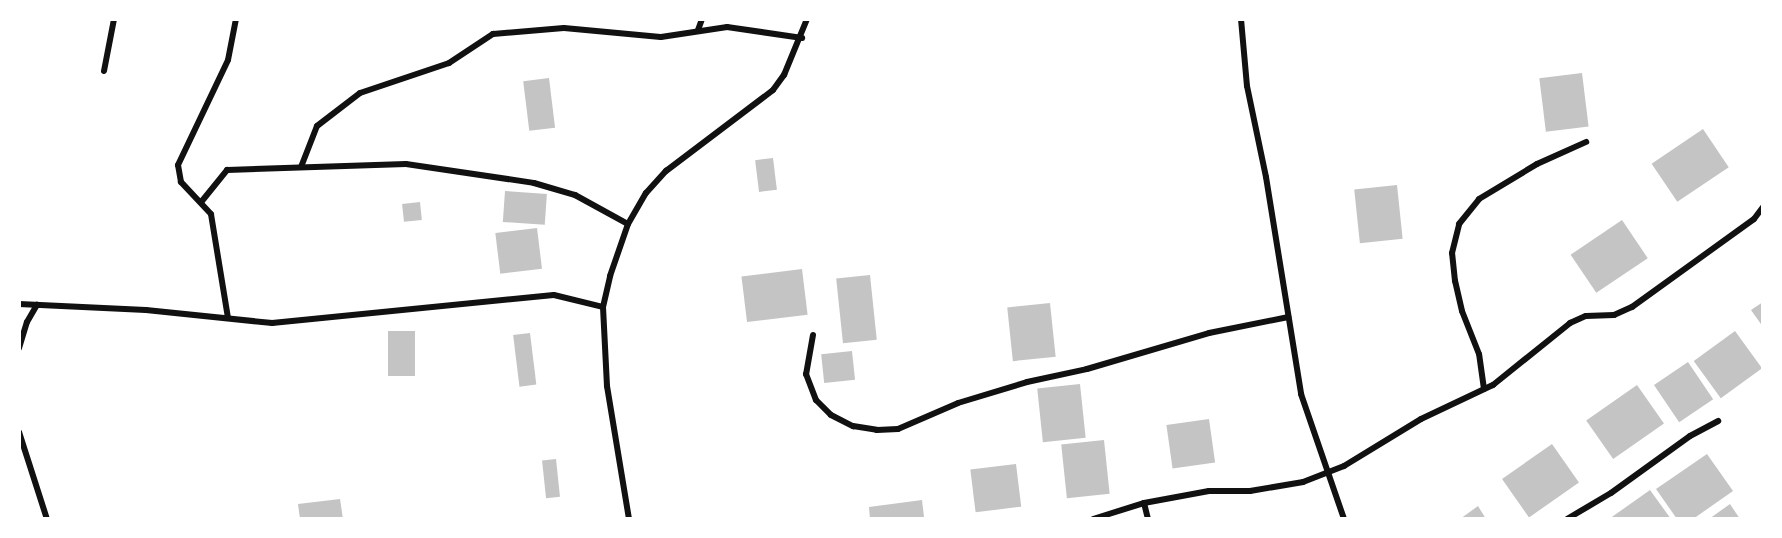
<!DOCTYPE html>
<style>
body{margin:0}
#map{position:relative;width:1782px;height:538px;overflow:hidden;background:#fff;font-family:"Open Sans",sans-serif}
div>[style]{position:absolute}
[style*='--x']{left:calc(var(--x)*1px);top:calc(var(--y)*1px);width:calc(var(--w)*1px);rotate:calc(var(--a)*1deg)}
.building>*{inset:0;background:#c4c4c4;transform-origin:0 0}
.minor>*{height:6px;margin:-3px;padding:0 3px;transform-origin:3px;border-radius:3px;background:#111}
span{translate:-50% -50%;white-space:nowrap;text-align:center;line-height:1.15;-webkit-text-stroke:5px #fff;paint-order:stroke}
.frame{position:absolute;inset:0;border:21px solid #fff;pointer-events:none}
</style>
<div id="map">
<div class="building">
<i style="left:1582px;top:73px;width:54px;height:43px;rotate:83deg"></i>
<i style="left:549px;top:78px;width:50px;height:26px;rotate:83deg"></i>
<i style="left:1703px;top:129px;width:46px;height:62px;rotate:56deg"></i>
<i style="left:773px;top:158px;width:32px;height:18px;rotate:83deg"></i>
<i style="left:1397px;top:185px;width:54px;height:43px;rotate:84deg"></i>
<i style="left:505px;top:191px;width:42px;height:31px;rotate:4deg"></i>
<i style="left:420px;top:202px;width:18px;height:18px;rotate:84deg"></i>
<i style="left:1622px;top:220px;width:46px;height:62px;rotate:56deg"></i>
<i style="left:537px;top:228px;width:41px;height:42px;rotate:83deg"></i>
<i style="left:802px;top:269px;width:46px;height:61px;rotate:83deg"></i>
<i style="left:870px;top:275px;width:65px;height:34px;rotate:84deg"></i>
<i style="clip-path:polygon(1763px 302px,1763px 327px,1751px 310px)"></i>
<i style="left:1050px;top:303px;width:54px;height:43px;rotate:84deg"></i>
<i style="left:388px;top:331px;width:27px;height:45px"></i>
<i style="left:1735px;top:331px;width:46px;height:51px;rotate:54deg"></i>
<i style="left:530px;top:333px;width:52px;height:17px;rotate:83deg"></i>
<i style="left:852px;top:351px;width:29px;height:31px;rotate:84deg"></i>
<i style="left:1688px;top:362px;width:45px;height:41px;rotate:56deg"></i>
<i style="left:1080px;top:384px;width:54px;height:43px;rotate:84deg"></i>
<i style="left:1637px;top:385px;width:47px;height:62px;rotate:55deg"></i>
<i style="left:1209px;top:419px;width:44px;height:43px;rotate:82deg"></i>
<i style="left:1104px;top:440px;width:54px;height:43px;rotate:84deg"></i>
<i style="left:1552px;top:444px;width:47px;height:61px;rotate:55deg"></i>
<i style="clip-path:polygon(1707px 454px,1733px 491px,1693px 519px,1677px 519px,1656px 489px)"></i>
<i style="left:556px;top:459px;width:38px;height:14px;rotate:84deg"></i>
<i style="left:1016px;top:464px;width:43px;height:46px;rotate:83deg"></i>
<i style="clip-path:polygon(1650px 490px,1671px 519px,1609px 519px)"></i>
<i style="clip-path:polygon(340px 499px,343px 519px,300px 519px,298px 504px)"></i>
<i style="clip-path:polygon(922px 500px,924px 517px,870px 519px,869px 507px)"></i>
<i style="clip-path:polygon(1730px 504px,1740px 519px,1709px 519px)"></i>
<i style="clip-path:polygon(1478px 506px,1486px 519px,1460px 519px)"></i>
</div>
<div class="minor">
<i style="--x:1241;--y:19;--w:67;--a:84.9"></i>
<i style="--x:1247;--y:86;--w:93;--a:78.2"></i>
<i style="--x:1266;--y:177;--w:220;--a:80.8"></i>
<i style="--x:1301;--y:394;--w:132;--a:71"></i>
<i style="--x:698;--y:30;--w:12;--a:-70"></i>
<i style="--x:104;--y:71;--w:53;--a:-79.1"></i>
<i style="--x:301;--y:167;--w:44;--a:-68.7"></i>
<i style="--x:317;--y:126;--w:54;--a:-37.5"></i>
<i style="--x:360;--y:93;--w:94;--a:-18.6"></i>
<i style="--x:449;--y:63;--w:53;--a:-33.4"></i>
<i style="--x:493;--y:34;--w:71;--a:-4.8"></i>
<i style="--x:564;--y:28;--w:97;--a:5.3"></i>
<i style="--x:661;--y:37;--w:67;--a:-8.6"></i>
<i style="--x:727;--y:27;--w:76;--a:8.3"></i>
<i style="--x:202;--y:201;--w:40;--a:-51"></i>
<i style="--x:227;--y:170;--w:179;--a:-1.9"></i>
<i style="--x:406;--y:164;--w:129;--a:8.4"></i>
<i style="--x:534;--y:183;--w:43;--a:16.3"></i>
<i style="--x:575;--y:195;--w:60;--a:28.7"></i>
<i style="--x:19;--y:304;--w:127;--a:2.7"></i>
<i style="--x:146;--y:310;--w:127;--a:5.9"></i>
<i style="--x:272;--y:323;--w:283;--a:-5.7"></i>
<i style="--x:554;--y:295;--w:50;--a:13.8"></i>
<i style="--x:228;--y:318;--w:105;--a:-99.3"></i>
<i style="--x:211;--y:214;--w:44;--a:-133.2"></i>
<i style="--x:181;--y:182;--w:17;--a:-100"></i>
<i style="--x:178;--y:165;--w:116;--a:-64.5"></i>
<i style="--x:228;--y:60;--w:42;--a:-79"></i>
<i style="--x:813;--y:335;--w:40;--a:100"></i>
<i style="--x:806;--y:374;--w:28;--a:69"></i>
<i style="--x:816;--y:400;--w:21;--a:45"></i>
<i style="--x:831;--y:415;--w:25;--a:27"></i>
<i style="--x:853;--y:426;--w:24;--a:9"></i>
<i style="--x:877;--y:430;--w:21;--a:-3"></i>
<i style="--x:898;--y:429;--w:65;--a:-23.4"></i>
<i style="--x:958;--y:403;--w:72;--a:-16.9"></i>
<i style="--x:1027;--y:382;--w:61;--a:-12.2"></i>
<i style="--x:1087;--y:369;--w:127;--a:-16.4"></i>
<i style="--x:1209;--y:333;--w:81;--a:-11.4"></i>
<i style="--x:19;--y:348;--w:27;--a:-73"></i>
<i style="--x:27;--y:322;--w:20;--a:-60"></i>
<i style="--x:1484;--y:389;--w:35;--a:-98"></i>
<i style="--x:1479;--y:354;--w:46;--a:-111.6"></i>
<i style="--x:1462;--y:311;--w:31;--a:-103"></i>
<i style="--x:1455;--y:281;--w:28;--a:-96"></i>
<i style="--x:1452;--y:253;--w:30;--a:-76"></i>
<i style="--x:1459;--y:224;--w:32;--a:-51"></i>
<i style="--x:1479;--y:199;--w:68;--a:-31.1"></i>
<i style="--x:1537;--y:164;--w:54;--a:-24.2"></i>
<i style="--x:19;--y:432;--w:91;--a:72.2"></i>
<i style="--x:1144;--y:503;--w:16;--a:76"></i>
<i style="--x:629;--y:519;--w:135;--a:-99.4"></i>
<i style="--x:607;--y:386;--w:79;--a:-92.9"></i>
<i style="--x:603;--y:307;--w:32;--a:-77"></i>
<i style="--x:610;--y:276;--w:55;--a:-70.9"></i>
<i style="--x:628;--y:224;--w:36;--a:-60"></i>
<i style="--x:646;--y:193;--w:30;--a:-48"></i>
<i style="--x:666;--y:171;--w:134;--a:-37.1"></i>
<i style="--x:773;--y:90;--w:19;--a:-54"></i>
<i style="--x:784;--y:75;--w:61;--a:-67.7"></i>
<i style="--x:1093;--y:519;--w:53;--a:-17.4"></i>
<i style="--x:1144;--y:503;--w:66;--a:-10.5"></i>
<i style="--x:1209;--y:491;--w:41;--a:0"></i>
<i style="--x:1250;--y:491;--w:54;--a:-9.6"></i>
<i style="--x:1303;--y:482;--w:44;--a:-21.3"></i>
<i style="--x:1344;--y:466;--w:90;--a:-31.4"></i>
<i style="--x:1421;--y:419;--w:80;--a:-25.3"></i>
<i style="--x:1493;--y:385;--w:99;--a:-38.8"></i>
<i style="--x:1570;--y:323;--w:17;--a:-24"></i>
<i style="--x:1586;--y:316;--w:28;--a:-2"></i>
<i style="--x:1614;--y:315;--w:20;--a:-24"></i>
<i style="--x:1632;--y:307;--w:150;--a:-35.8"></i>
<i style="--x:1754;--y:219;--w:15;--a:-53"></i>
<i style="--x:1567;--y:519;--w:51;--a:-30.6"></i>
<i style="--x:1611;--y:493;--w:97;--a:-35.8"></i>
<i style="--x:1690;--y:436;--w:32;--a:-28"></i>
</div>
<div class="frame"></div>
</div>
